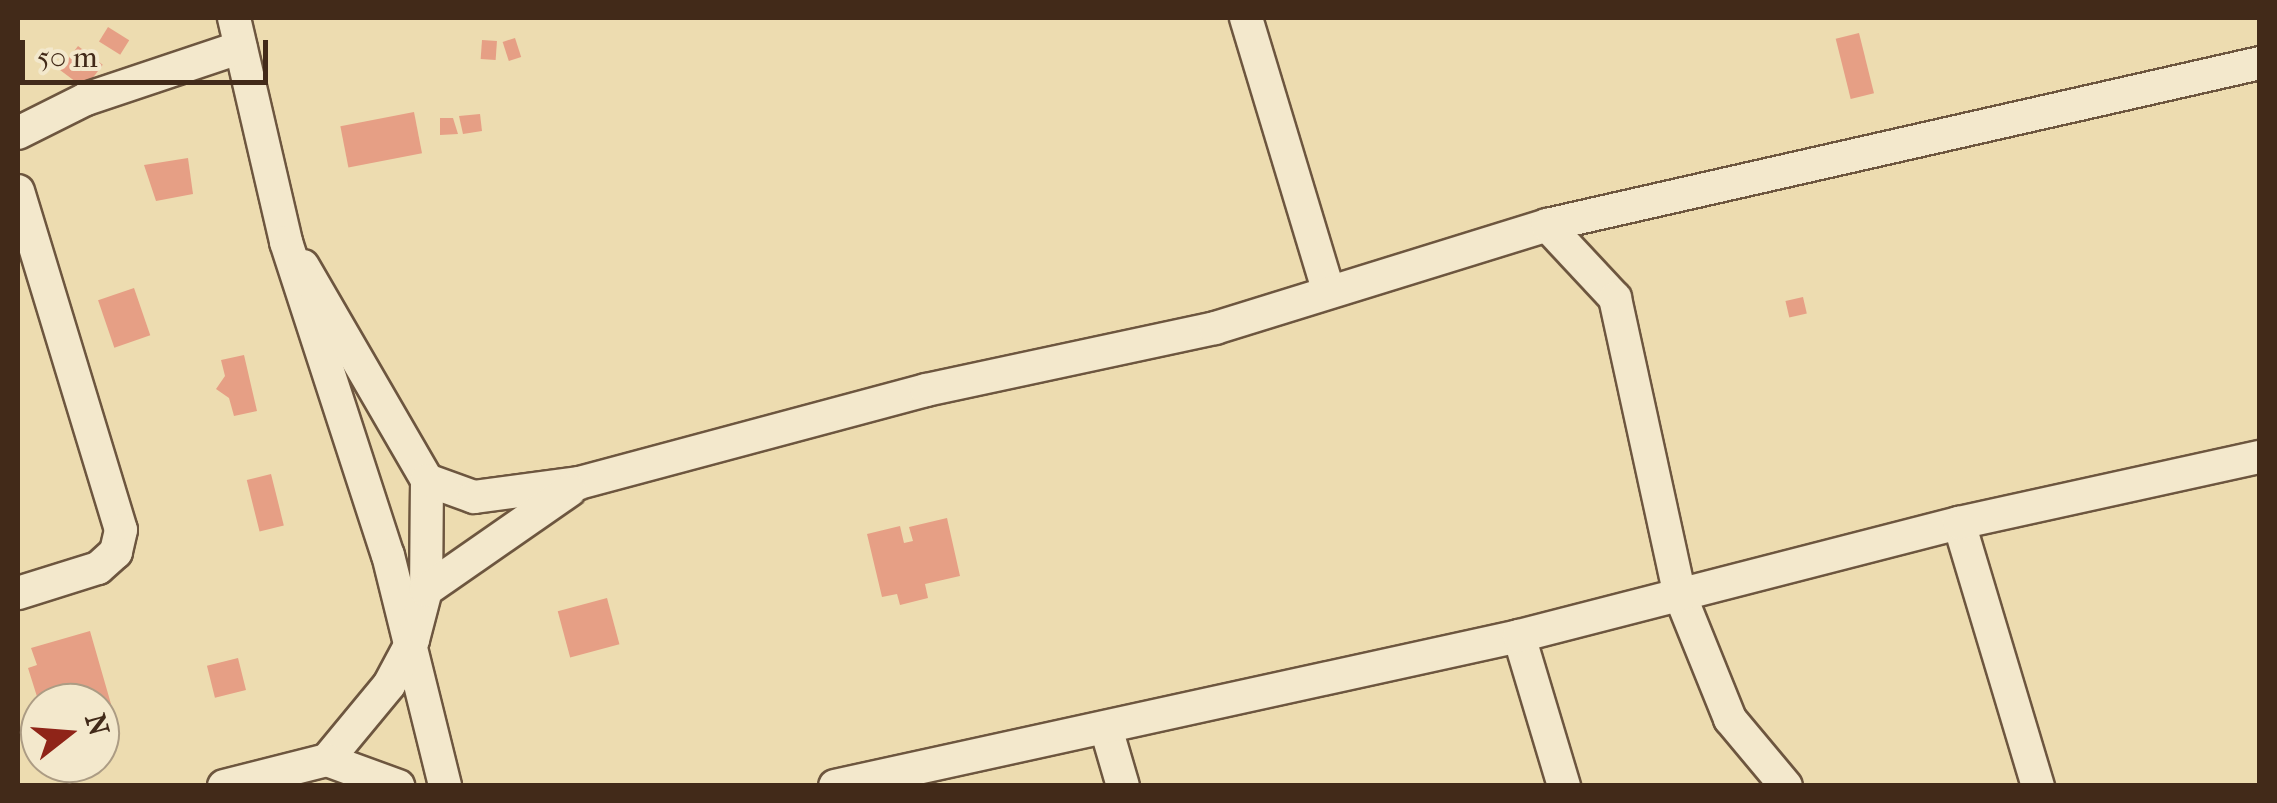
<!DOCTYPE html>
<style>
body{margin:0}
#map{position:relative;width:2277px;height:803px;overflow:hidden;background:#eddcb0;font-family:"IM FELL French Canon",serif}
div>[style]{position:absolute}
[style*='--x']{left:calc(var(--x)*1px);top:calc(var(--y)*1px);width:calc(var(--w)*1px);rotate:calc(var(--a)*1deg)}
.building>*{inset:0;background:#e69f85;transform-origin:0 0}
.roads{filter:drop-shadow(2px 0 #6d563f) drop-shadow(-2px 0 #6d563f) drop-shadow(0 2px #6d563f) drop-shadow(0 -2px #6d563f)}
.minor>*{height:32px;margin:-16px;padding:0 16px;transform-origin:16px;border-radius:16px;background:#f3e8cc}
span{translate:-50% -50%;white-space:nowrap;text-align:center;line-height:1.15;-webkit-text-stroke:9px #f3e8cc;paint-order:stroke}
.frame{position:absolute;inset:0;border:20px solid #422a19;pointer-events:none}
.north{position:absolute;left:20px;top:683px;width:100px;height:100px;box-sizing:border-box;background:#f3e8cc;border:2px solid #ac9c84;border-radius:50%;rotate:73deg;font-size:28px;font-weight:700;line-height:40px;text-align:center;color:#422a19}
.north::after{content:'';display:block;margin:auto;width:35px;height:45px;background:#8f2418;clip-path:polygon(50% 0,100% 100%,50% 72%,0 100%)}
.scale{position:absolute;left:20px;top:40px;width:248px;height:45px;box-sizing:border-box;border:5px solid #422a19;border-top:0;padding-left:12px;font-size:30px;line-height:35px;white-space:nowrap;color:#422a19;-webkit-text-stroke:8px #f3e8cc;paint-order:stroke}
</style>
<div id="map">
<div class="building">
<i style="left:108px;top:27px;width:25px;height:17px;rotate:32deg"></i>
<i style="left:1859px;top:33px;width:62px;height:24px;rotate:76deg"></i>
<i style="left:515px;top:38px;width:20px;height:13px;rotate:72deg"></i>
<i style="left:482px;top:40px;width:15px;height:19px;rotate:4deg"></i>
<i style="left:78px;top:46px;width:31px;height:30px;rotate:37deg"></i>
<i style="left:414px;top:112px;width:42px;height:75px;rotate:79deg"></i>
<i style="clip-path:polygon(480px 114px,482px 131px,463px 134px,459px 116px)"></i>
<i style="clip-path:polygon(440px 118px,453px 118px,458px 134px,440px 135px)"></i>
<i style="clip-path:polygon(188px 158px,193px 194px,156px 201px,144px 165px)"></i>
<i style="left:134px;top:288px;width:50px;height:38px;rotate:71deg"></i>
<i style="left:1803px;top:297px;width:17px;height:18px;rotate:77deg"></i>
<i style="clip-path:polygon(244px 355px,257px 411px,234px 416px,229px 398px,216px 389px,225px 376px,221px 360px)"></i>
<i style="left:271px;top:474px;width:53px;height:25px;rotate:76deg"></i>
<i style="clip-path:polygon(947px 518px,960px 576px,925px 584px,928px 598px,900px 605px,897px 594px,882px 597px,867px 534px,900px 526px,904px 543px,913px 541px,909px 527px)"></i>
<i style="left:607px;top:598px;width:48px;height:51px;rotate:75deg"></i>
<i style="clip-path:polygon(90px 631px,111px 704px,39px 703px,28px 668px,37px 665px,31px 648px)"></i>
<i style="left:238px;top:658px;width:33px;height:32px;rotate:76deg"></i>
</div>
<div class="roads">
<div class="minor">
<i style="--x:234;--y:18;--w:230;--a:76.9"></i>
<i style="--x:286;--y:242;--w:329;--a:72"></i>
<i style="--x:388;--y:555;--w:238;--a:76.1"></i>
<i style="--x:1246;--y:18;--w:283;--a:73.2"></i>
<i style="--x:18;--y:133;--w:76;--a:-26.6"></i>
<i style="--x:86;--y:99;--w:163;--a:-18.5"></i>
<i style="--x:18;--y:191;--w:354;--a:73.1"></i>
<i style="--x:121;--y:530;--w:23;--a:103"></i>
<i style="--x:116;--y:552;--w:24;--a:138"></i>
<i style="--x:98;--y:568;--w:84;--a:162.6"></i>
<i style="--x:1547;--y:225;--w:100;--a:47"></i>
<i style="--x:1615;--y:298;--w:304;--a:77.7"></i>
<i style="--x:1680;--y:595;--w:134;--a:68"></i>
<i style="--x:1730;--y:719;--w:87;--a:50.1"></i>
<i style="--x:303;--y:266;--w:247;--a:59.9"></i>
<i style="--x:427;--y:480;--w:110;--a:90.5"></i>
<i style="--x:426;--y:590;--w:52;--a:104.6"></i>
<i style="--x:413;--y:640;--w:51;--a:118.1"></i>
<i style="--x:389;--y:685;--w:97;--a:129.6"></i>
<i style="--x:427;--y:480;--w:50;--a:19.9"></i>
<i style="--x:474;--y:497;--w:106;--a:-7.6"></i>
<i style="--x:579;--y:483;--w:359;--a:-15"></i>
<i style="--x:926;--y:390;--w:296;--a:-12.1"></i>
<i style="--x:1215;--y:328;--w:348;--a:-17.2"></i>
<i style="--x:1547;--y:225;--w:731;--a:-12.8"></i>
<i style="--x:1959;--y:523;--w:275;--a:73.3"></i>
<i style="--x:426;--y:590;--w:175;--a:-34.8"></i>
<i style="--x:1519;--y:636;--w:157;--a:73.3"></i>
<i style="--x:1106;--y:728;--w:60;--a:73.7"></i>
<i style="--x:224;--y:786;--w:106;--a:-14.2"></i>
<i style="--x:327;--y:760;--w:76;--a:20.1"></i>
<i style="--x:835;--y:786;--w:700;--a:-12.37"></i>
<i style="--x:1519;--y:636;--w:454;--a:-14.4"></i>
<i style="--x:1959;--y:523;--w:308;--a:-12.4"></i>
</div>
</div>
<div class="frame"></div>
<div class="north">N</div>
<div class="scale">50 m</div>
</div>
